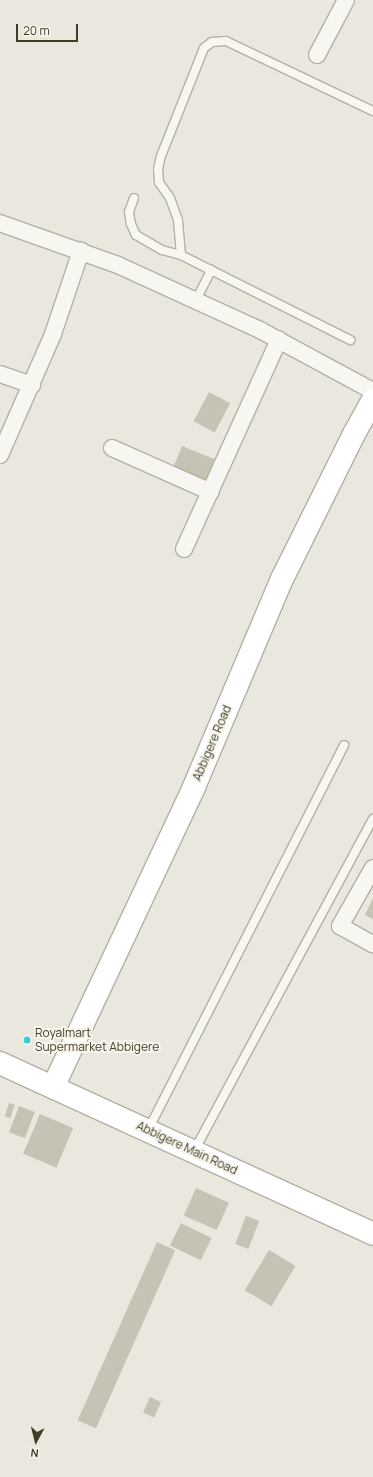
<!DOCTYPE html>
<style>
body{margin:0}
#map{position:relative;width:373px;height:1477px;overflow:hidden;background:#e9e7de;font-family:Manrope,sans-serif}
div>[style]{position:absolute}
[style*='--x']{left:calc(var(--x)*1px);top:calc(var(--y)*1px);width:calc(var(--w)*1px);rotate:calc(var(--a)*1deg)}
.building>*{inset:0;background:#c6c3b4;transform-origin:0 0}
.roads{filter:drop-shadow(1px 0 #b3b0a3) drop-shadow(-1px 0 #b3b0a3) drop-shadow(0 1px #b3b0a3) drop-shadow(0 -1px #b3b0a3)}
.lane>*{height:8px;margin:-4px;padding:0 4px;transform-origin:4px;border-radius:4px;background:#f7f6f1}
.street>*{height:16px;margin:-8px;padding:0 8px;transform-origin:8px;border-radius:8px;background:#f7f6f1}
.secondary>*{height:22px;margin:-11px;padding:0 11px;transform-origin:11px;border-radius:11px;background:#fff}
.dots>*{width:11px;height:11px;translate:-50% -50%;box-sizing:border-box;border:2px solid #f6f4ed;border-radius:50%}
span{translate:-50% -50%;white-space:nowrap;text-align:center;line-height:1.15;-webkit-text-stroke:4px #f6f4ed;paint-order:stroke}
.street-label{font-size:12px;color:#403c26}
.poi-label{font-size:12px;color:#403c26}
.left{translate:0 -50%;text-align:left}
.north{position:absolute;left:16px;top:1421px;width:40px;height:40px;-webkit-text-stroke:3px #f6f4ed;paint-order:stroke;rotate:187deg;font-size:11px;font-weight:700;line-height:16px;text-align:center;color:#403c26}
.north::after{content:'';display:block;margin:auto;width:14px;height:18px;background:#403c26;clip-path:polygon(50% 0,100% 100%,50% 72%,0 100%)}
.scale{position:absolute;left:16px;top:24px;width:62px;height:18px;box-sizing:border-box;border:2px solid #403c26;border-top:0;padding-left:5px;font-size:12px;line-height:14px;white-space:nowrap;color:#403c26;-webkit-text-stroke:3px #f6f4ed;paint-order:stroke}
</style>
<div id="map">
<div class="building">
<i style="left:209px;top:392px;width:24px;height:33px;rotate:28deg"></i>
<i style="left:182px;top:446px;width:35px;height:24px;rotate:22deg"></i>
<i style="clip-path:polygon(373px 898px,373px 919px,365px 915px)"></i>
<i style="left:9px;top:1103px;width:6px;height:14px;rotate:18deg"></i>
<i style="left:19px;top:1106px;width:17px;height:28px;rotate:21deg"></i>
<i style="left:40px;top:1114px;width:36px;height:43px;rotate:23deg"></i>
<i style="left:196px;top:1188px;width:36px;height:30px;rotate:24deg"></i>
<i style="left:246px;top:1216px;width:14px;height:30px;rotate:21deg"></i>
<i style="left:181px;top:1223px;width:34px;height:25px;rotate:26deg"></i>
<i style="left:157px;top:1242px;width:20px;height:195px;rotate:24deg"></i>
<i style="left:269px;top:1250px;width:31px;height:47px;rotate:31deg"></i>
<i style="left:150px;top:1397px;width:12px;height:17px;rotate:24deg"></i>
</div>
<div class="roads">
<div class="lane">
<i style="--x:134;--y:198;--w:15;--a:110"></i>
<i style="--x:129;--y:212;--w:12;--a:81"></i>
<i style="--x:131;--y:224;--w:12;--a:66"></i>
<i style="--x:136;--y:235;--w:30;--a:30"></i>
<i style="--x:162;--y:250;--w:20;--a:15"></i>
<i style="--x:181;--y:255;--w:34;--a:27"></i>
<i style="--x:181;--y:255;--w:35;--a:-95"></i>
<i style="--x:178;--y:220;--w:23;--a:-110"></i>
<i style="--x:170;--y:198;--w:19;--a:-125"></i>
<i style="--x:159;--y:182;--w:13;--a:-94"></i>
<i style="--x:158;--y:169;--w:13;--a:-77"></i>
<i style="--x:161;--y:156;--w:116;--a:-68.3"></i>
<i style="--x:204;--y:48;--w:10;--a:-37"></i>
<i style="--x:212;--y:42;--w:14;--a:-4"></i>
<i style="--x:226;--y:41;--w:163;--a:25.5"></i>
<i style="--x:196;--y:300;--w:34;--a:-63"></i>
<i style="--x:211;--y:270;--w:156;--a:26.7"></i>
<i style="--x:148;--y:1130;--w:432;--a:-63"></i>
<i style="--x:194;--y:1151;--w:377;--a:-61.7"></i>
</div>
<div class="street">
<i style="--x:317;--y:55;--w:62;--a:-62.2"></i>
<i style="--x:0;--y:223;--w:125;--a:19.6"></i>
<i style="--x:118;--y:265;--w:156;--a:24.6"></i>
<i style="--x:260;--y:330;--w:128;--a:28.4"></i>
<i style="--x:0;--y:374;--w:34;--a:19"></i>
<i style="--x:112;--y:448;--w:108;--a:24"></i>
<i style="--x:0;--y:455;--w:132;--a:-66.3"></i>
<i style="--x:53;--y:334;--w:88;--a:-71.4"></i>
<i style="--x:184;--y:549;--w:230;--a:-65.6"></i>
<i style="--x:373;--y:868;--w:67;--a:119.6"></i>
<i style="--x:340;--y:926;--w:38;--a:29"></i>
</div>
<div class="secondary">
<i style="--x:0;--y:1063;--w:410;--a:24.6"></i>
<i style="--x:53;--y:1087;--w:331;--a:-64.8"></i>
<i style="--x:194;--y:787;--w:226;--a:-67.1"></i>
<i style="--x:282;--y:579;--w:162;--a:-63.6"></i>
<i style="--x:354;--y:434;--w:39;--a:-61"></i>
</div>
</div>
<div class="dots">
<i style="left:27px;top:1040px;background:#38ced8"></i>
</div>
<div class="street-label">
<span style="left:212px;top:743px;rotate:-67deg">Abbigere Road</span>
<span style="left:187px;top:1148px;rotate:25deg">Abbigere Main Road</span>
</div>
<div class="poi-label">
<span class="left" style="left:35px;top:1040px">Royalmart<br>Supermarket Abbigere</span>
</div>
<div class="north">N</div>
<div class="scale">20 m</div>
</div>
